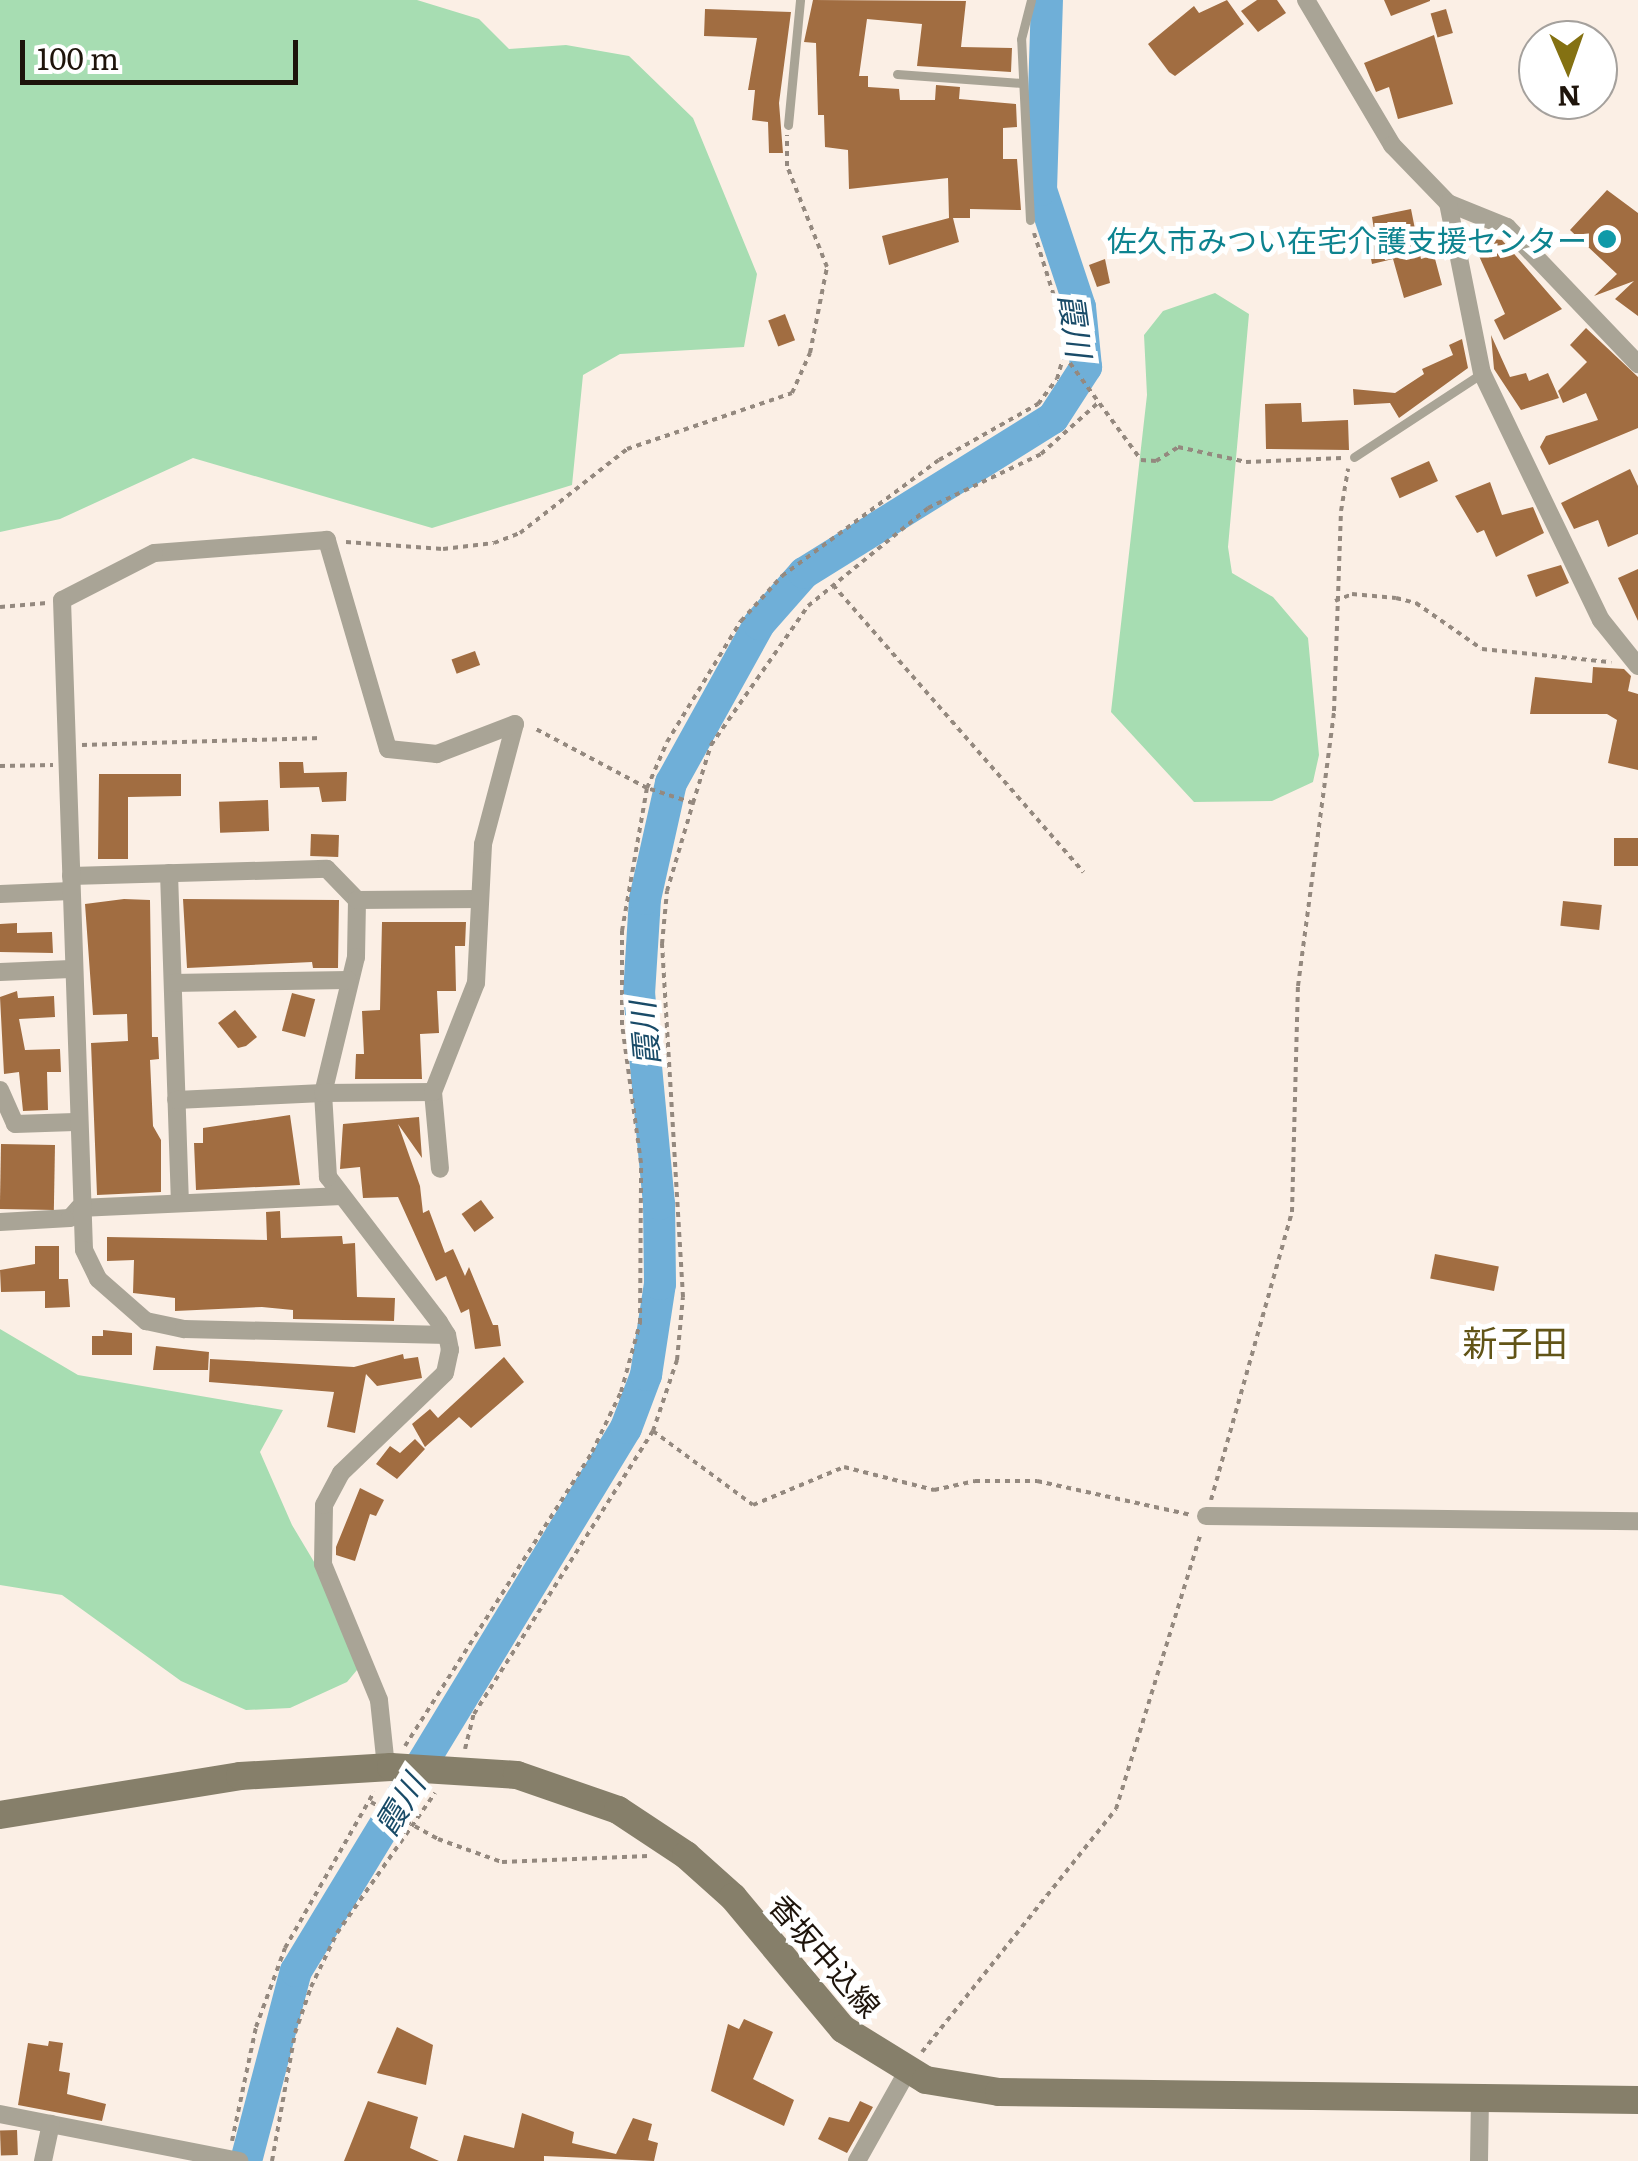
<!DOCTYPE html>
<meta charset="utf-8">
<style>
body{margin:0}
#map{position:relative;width:1638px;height:2161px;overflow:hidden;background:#fbefe5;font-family:Literata,"Noto Sans JP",serif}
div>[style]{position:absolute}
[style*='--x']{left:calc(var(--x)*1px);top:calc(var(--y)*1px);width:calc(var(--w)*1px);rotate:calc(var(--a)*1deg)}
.green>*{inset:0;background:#a7ddb2}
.river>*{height:32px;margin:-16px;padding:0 16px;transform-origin:16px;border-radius:16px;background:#6fafd8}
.building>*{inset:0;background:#a16d41;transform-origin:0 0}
.path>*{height:4px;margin-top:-2px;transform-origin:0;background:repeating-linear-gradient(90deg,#94897f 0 5px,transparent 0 10px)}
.lane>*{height:9px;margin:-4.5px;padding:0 4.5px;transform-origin:4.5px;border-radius:4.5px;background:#a9a496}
.street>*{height:18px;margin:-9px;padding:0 9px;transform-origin:9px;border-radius:9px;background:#a9a496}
.secondary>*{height:28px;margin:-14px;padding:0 14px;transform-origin:14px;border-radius:14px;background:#867f6a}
.dots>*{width:28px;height:28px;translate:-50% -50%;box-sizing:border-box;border:5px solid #fff;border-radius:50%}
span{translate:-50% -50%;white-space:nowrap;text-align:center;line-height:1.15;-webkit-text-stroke:10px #fff;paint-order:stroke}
.culture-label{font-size:30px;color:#0d838f}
.right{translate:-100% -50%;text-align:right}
.street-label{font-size:30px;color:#1e140b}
.water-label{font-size:32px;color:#194b68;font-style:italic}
.quarter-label{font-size:35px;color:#615417}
.north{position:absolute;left:1518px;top:20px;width:100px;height:100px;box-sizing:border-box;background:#fff;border:2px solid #a5a19d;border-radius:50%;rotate:178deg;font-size:28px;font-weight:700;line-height:40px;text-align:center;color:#1e140b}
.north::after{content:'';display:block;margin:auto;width:35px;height:45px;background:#847112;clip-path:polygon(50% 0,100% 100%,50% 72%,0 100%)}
.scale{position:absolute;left:20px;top:40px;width:278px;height:45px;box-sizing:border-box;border:5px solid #1e140b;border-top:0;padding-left:12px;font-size:30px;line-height:35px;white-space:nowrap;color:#1e140b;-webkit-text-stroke:8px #fff;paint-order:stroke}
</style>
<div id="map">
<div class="green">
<i style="clip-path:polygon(0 0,417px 0,479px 19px,509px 49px,566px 45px,629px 56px,693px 118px,757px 274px,744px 347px,620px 354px,583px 375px,572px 485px,432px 528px,193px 458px,60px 519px,0 532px)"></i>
<i style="clip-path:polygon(1215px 293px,1249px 314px,1228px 547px,1232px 573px,1273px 597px,1308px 638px,1319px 755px,1313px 782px,1272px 801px,1194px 802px,1111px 712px,1147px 395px,1144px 335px,1163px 311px)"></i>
<i style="clip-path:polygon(0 1329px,78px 1375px,283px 1410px,260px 1452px,292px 1525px,350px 1622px,362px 1664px,347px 1682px,290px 1708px,246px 1710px,181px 1681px,62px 1595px,0 1585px)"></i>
</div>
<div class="river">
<i style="--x:246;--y:2161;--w:196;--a:-75.3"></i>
<i style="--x:296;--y:1971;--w:635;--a:-58.71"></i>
<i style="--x:626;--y:1428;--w:57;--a:-69.3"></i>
<i style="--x:646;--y:1375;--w:92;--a:-81.3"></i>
<i style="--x:660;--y:1284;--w:80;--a:-90.7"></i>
<i style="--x:659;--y:1204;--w:211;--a:-95.4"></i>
<i style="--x:639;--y:994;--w:95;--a:-86.4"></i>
<i style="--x:645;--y:899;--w:119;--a:-77.4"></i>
<i style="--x:671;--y:783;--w:182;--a:-61"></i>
<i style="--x:759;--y:624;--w:68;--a:-48.6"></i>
<i style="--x:804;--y:573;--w:293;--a:-31.9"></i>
<i style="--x:1053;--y:418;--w:61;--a:-57.1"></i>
<i style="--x:1086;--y:367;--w:60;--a:-95.7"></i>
<i style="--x:1080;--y:307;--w:123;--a:-108.4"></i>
<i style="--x:1041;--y:190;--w:190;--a:-88.2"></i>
</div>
<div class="building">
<i style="clip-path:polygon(813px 0,966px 1px,961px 47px,1012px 48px,1011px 72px,917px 66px,922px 24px,867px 19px,859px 76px,868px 76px,868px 87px,899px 89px,900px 100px,935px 100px,936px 85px,960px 87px,959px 99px,1016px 104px,1017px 127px,1003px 128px,1003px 159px,1017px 159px,1021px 210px,970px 209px,970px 218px,953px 218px,959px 242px,889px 265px,882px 236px,949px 218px,948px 178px,849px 189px,848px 150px,825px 147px,824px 115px,818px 115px,816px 43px,804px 42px)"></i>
<i style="clip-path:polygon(1227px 0,1244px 24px,1175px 76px,1169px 72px,1148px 44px,1194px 6px,1199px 13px)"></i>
<i style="clip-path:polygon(1257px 0,1277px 0,1286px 13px,1258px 32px,1241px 11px)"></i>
<i style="clip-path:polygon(1384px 0,1430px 0,1430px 1px,1391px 16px)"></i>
<i style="clip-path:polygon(705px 9px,791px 12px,779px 103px,783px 153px,769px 153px,768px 122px,752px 120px,755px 90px,748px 90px,757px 38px,704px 36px)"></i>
<i style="left:1446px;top:9px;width:25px;height:16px;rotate:74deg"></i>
<i style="clip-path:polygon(1434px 35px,1453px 104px,1398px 119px,1389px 87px,1376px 92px,1364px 63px)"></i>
<i style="clip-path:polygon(1607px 190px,1638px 213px,1638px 316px,1615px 299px,1634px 281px,1594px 296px,1617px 274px,1570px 230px)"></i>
<i style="clip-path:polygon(1411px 209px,1421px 259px,1434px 255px,1442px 285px,1404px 298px,1393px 259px,1372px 264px,1367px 238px,1375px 236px,1372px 217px)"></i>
<i style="clip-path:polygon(1493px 239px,1502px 240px,1562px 309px,1504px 340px,1494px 320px,1505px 314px,1475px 247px)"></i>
<i style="clip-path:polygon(1105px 259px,1110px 283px,1097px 287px,1089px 265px)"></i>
<i style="left:785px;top:314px;width:28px;height:18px;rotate:69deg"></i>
<i style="clip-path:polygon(1586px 328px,1638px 377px,1638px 428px,1549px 465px,1540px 447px,1546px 436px,1598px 420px,1586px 393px,1563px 403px,1558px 391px,1587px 362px,1570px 345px)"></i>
<i style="clip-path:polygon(1491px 335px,1510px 377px,1526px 373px,1529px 381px,1548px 373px,1559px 398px,1521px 410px,1494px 369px)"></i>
<i style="clip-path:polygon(1462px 339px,1468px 368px,1399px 418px,1390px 403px,1354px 405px,1353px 389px,1395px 393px,1424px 374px,1422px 369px,1453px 355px,1449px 345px)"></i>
<i style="clip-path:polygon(1301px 403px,1302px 422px,1348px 420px,1349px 450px,1266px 449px,1265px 404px)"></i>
<i style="left:1429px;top:461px;width:22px;height:42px;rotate:66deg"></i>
<i style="clip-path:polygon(1630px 469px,1638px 486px,1638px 534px,1608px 547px,1598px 520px,1574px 529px,1561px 503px)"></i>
<i style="clip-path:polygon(1490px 482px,1502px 515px,1533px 507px,1544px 533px,1496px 557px,1484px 530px,1477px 533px,1455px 496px)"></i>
<i style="clip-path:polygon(1561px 565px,1569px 583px,1536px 597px,1527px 575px)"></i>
<i style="clip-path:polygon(1638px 569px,1638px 621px,1618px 578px)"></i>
<i style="left:475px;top:651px;width:15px;height:25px;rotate:70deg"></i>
<i style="clip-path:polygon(1593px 667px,1624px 669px,1631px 676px,1628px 691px,1638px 694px,1638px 770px,1608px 763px,1617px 720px,1607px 714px,1530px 714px,1535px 677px,1592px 683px)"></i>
<i style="clip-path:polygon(279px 762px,303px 762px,304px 773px,347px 772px,346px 801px,322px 802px,319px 787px,280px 788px)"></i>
<i style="clip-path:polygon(99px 774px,181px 774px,181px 796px,128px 797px,128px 859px,98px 859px)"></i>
<i style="left:268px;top:800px;width:31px;height:49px;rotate:88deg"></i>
<i style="left:311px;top:834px;width:28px;height:22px;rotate:2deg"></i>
<i style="left:1638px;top:838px;width:28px;height:24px;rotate:90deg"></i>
<i style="clip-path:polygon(124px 899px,150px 900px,152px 1037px,158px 1037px,159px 1059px,150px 1060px,153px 1126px,161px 1140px,161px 1192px,97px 1195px,91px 1043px,128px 1041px,127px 1014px,93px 1015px,85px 904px)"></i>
<i style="clip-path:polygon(183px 899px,339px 900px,338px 968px,313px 968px,312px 962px,187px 968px)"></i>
<i style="left:1563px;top:901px;width:39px;height:25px;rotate:6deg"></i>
<i style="clip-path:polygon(382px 922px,466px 922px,465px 946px,455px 946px,456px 991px,437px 991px,439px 1033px,420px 1034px,422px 1079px,355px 1079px,356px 1054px,364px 1054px,362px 1011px,380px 1010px)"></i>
<i style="clip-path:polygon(17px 923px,17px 933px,52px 932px,53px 953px,0 952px,0 924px)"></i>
<i style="clip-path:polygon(17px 991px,18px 998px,54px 996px,55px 1017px,19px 1019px,25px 1050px,60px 1049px,61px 1072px,47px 1072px,48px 1110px,23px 1111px,19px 1072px,4px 1074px,0 997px)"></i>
<i style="left:292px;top:993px;width:24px;height:39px;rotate:15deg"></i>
<i style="clip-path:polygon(235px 1010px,257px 1037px,246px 1046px,238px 1048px,218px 1023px)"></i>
<i style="clip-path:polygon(290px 1115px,300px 1185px,196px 1190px,194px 1143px,203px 1143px,203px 1128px)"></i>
<i style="clip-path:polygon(419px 1117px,422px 1158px,398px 1124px,420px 1186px,423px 1213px,429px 1210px,445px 1253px,453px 1249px,465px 1276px,469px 1267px,493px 1325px,498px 1325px,501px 1346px,475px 1349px,469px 1309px,461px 1313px,446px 1276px,436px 1281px,398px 1197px,363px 1198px,360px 1167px,340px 1169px,343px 1124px)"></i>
<i style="left:1px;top:1144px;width:54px;height:65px;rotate:1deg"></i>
<i style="left:481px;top:1200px;width:22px;height:24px;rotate:54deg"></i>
<i style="clip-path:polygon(280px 1211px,281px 1238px,342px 1236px,343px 1244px,355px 1243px,357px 1297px,395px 1298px,394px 1321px,293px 1319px,293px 1310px,262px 1307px,175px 1311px,175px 1298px,133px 1293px,134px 1260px,107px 1261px,107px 1237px,267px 1240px,266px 1212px)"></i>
<i style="clip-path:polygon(35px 1246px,59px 1246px,59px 1279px,68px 1279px,70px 1307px,45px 1308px,45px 1291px,1px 1292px,0 1270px,35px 1264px)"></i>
<i style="left:1435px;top:1254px;width:65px;height:25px;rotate:11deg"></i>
<i style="clip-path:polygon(103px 1330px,132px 1333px,132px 1355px,92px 1355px,92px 1336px,103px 1336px)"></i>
<i style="clip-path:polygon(156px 1346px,209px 1352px,208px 1370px,153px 1370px)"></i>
<i style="clip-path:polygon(403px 1354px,404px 1359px,418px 1357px,422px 1378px,377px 1386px,366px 1374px,355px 1433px,327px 1427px,334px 1392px,209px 1382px,210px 1359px,354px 1367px)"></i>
<i style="clip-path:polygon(504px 1357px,524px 1382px,471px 1428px,459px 1417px,425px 1447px,412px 1424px,430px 1409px,438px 1418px)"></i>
<i style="clip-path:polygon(415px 1439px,425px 1449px,397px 1479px,376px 1464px,390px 1446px,400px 1453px)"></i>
<i style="clip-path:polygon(360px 1488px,384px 1500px,376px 1516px,370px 1514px,355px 1561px,336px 1555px,336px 1547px)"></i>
<i style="clip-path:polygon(744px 2019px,773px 2032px,753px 2079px,794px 2100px,784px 2126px,711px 2091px,728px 2024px,739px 2029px)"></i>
<i style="clip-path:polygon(397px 2027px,433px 2045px,426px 2085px,377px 2073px)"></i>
<i style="clip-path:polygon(49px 2041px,63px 2043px,59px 2071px,70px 2073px,67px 2094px,106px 2104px,102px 2121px,18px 2105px,28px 2043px,48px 2046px)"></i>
<i style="clip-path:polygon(368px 2101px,418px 2117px,410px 2148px,439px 2161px,344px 2161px)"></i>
<i style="clip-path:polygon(860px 2101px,873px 2107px,847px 2153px,818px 2139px,829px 2117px,849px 2122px)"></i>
<i style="clip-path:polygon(522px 2113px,574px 2132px,572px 2143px,616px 2154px,633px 2118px,652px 2124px,648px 2140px,658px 2143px,654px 2161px,544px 2156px,544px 2161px,457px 2161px,464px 2135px,514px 2148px)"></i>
<i style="left:17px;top:2130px;width:25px;height:17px;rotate:88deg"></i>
</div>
<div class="path">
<i style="--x:1034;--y:233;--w:103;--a:72.4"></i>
<i style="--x:1065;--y:331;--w:24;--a:92"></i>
<i style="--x:1064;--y:355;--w:130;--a:53.7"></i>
<i style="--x:1141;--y:460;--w:15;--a:4"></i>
<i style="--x:1156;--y:461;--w:26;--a:-32"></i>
<i style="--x:1178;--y:447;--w:70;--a:12.4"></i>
<i style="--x:1246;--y:462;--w:96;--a:-2.4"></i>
<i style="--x:346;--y:542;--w:97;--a:4.1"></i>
<i style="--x:443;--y:549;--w:51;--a:-6.7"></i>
<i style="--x:494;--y:543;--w:28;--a:-21"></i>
<i style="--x:520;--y:533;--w:136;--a:-38.1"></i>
<i style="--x:627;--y:449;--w:174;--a:-18.7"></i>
<i style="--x:792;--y:393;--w:44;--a:-65.8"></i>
<i style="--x:810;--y:353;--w:88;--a:-78.8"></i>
<i style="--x:827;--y:267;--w:109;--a:-111.6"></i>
<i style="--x:787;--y:166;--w:31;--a:-90"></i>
<i style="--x:833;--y:585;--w:381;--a:48.9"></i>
<i style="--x:1335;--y:601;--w:18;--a:-22"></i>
<i style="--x:1352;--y:594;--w:44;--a:5.2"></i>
<i style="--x:1396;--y:598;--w:21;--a:14"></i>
<i style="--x:1416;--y:603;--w:80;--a:34.9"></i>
<i style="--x:1482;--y:649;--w:130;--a:5.8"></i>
<i style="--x:0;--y:607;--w:47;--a:-4.9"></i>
<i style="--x:82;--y:745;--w:240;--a:-1.7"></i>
<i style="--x:0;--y:766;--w:53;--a:-1.1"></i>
<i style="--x:693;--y:803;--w:61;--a:-72.8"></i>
<i style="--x:711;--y:745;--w:169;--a:-55.1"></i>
<i style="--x:808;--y:606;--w:155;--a:-39.2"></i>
<i style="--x:928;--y:508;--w:125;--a:-25.5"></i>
<i style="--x:1041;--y:454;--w:79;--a:-41.9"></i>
<i style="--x:653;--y:1431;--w:124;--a:36.5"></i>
<i style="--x:753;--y:1505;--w:99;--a:-22.7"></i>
<i style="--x:844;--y:1467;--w:93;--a:14.3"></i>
<i style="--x:934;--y:1490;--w:42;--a:-12.4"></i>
<i style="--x:975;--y:1481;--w:62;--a:0"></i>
<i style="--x:1037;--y:1481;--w:158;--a:12.4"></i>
<i style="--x:1211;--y:1500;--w:299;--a:-74.3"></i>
<i style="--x:1292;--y:1212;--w:226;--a:-88.5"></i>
<i style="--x:1298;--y:986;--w:277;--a:-82.5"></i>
<i style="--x:1334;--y:711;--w:200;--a:-88"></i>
<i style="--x:1341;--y:511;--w:43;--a:-80.5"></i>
<i style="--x:405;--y:1746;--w:348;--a:-57.5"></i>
<i style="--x:592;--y:1452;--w:67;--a:-64.2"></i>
<i style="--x:621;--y:1392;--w:72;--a:-74.6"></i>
<i style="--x:640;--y:1323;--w:160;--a:-89.6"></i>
<i style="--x:641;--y:1163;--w:139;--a:-97.8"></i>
<i style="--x:622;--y:1025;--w:94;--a:-90"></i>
<i style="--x:622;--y:931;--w:145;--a:-80.1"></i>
<i style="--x:647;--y:788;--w:50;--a:-66.5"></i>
<i style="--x:667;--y:742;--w:142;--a:-58.6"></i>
<i style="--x:741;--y:621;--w:61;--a:-47.7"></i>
<i style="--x:782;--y:576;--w:195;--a:-36.5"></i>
<i style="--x:939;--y:460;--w:114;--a:-29.5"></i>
<i style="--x:1038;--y:404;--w:31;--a:-53"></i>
<i style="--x:1057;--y:379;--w:25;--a:-74"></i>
<i style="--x:465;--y:1749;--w:36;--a:-76"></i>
<i style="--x:474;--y:1714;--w:335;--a:-57.7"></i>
<i style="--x:653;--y:1431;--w:75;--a:-71.3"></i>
<i style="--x:677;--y:1360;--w:63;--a:-84.6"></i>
<i style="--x:683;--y:1297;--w:354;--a:-93.4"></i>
<i style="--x:662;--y:944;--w:53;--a:-84.6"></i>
<i style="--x:667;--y:891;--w:92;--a:-73.5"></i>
<i style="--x:693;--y:803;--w:48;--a:-161.9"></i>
<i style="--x:647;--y:788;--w:128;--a:-152"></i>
<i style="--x:371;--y:1802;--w:77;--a:28.9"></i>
<i style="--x:438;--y:1839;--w:68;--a:19.8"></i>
<i style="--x:502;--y:1862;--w:146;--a:-2.4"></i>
<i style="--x:922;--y:2052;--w:311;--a:-51.4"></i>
<i style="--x:1116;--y:1809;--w:289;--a:-72.9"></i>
<i style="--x:232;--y:2141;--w:116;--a:-78.1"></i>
<i style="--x:256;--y:2027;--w:84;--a:-69.8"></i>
<i style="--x:285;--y:1948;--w:180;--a:-60.3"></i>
<i style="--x:272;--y:2161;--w:130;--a:-79.8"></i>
<i style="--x:295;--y:2033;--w:49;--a:-70.8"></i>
<i style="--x:311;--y:1987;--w:60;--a:-64.3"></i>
<i style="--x:337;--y:1933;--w:171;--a:-55"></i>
</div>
<div class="lane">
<i style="--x:897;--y:74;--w:125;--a:4.1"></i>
<i style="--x:788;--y:125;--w:126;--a:-84.5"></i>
<i style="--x:1030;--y:220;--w:181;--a:-92.8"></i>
<i style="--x:1021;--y:39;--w:40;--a:-75.6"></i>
<i style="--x:1354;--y:457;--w:152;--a:-33.2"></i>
</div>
<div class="street">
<i style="--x:1306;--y:0;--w:169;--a:59.3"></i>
<i style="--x:1392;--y:145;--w:81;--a:46"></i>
<i style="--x:1448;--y:203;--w:64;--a:22.1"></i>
<i style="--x:1507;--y:227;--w:190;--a:46.3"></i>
<i style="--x:1448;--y:203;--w:173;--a:78.7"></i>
<i style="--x:1482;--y:373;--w:274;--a:64.3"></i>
<i style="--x:1601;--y:620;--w:59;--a:51.2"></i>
<i style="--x:169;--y:873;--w:330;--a:88.1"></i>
<i style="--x:71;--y:876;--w:256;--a:-1.6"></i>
<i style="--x:327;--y:869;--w:43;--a:45.9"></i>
<i style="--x:357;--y:900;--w:57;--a:91"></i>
<i style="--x:356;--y:957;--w:140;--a:103.6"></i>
<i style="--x:323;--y:1093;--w:147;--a:177.3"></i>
<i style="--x:0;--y:894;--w:71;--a:-2.4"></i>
<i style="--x:357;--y:900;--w:122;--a:-0.5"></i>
<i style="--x:0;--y:972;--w:71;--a:-2.4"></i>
<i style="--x:173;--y:983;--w:175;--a:-1"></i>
<i style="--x:0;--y:1090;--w:37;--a:66"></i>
<i style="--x:15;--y:1124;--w:60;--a:-1.9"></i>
<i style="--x:433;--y:1092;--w:77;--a:84.8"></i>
<i style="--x:0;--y:1222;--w:70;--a:-3.3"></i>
<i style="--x:70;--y:1218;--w:13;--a:-48"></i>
<i style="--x:79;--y:1208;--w:263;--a:-2.6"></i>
<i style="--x:1206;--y:1516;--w:432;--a:0.7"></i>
<i style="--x:386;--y:1767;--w:67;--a:-96"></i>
<i style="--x:379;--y:1700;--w:147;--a:-112.4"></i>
<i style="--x:323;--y:1564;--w:59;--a:-89"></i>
<i style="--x:324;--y:1505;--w:36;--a:-62"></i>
<i style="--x:341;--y:1473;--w:144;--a:-43.9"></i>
<i style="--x:445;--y:1373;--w:24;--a:-78"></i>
<i style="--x:450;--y:1350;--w:15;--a:-101"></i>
<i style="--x:447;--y:1335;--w:15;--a:-122"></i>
<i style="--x:439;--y:1322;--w:183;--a:-127.4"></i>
<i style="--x:328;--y:1177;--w:84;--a:-93.4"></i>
<i style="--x:323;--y:1093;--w:110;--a:-0.5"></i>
<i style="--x:433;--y:1092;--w:117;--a:-68.5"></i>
<i style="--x:476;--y:983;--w:139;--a:-87.1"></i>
<i style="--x:483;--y:844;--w:124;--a:-75.1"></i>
<i style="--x:515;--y:724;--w:84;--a:159"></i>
<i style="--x:437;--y:754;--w:49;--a:-174.2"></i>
<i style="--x:388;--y:749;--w:218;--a:-106.3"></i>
<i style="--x:327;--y:540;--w:173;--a:175.7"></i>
<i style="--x:154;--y:553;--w:103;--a:152.9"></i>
<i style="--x:62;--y:600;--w:650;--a:88.06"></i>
<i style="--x:84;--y:1250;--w:32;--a:64"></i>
<i style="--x:98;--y:1279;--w:64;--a:41.2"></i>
<i style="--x:146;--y:1321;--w:39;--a:12"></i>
<i style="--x:184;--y:1329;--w:263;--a:1.3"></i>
<i style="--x:0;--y:2114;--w:244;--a:11.1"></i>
<i style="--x:43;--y:2161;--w:38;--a:-78"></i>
<i style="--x:857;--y:2161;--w:102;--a:-60.7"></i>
<i style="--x:1479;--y:2161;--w:63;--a:-89.1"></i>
</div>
<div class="secondary">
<i style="--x:0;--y:1815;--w:243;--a:-9.2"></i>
<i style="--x:240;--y:1776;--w:151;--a:-3.4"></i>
<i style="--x:391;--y:1767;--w:126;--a:3.6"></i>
<i style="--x:517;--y:1775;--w:107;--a:19.1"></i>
<i style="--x:618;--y:1810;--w:82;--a:33.5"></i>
<i style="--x:686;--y:1855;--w:63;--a:41.8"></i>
<i style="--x:733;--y:1897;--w:172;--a:50.2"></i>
<i style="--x:843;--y:2029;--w:97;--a:31.6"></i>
<i style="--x:926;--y:2080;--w:74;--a:9.3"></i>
<i style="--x:999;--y:2092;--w:639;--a:0.72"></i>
</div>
<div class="dots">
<i style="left:1607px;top:239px;background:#0f9aa8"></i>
</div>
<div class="culture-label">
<span class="right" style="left:1587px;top:239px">佐久市みつい在宅介護支援センター</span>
</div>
<div class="street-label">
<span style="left:826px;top:1955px;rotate:49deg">香坂中込線</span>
</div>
<div class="water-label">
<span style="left:1077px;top:325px;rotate:82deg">霞川</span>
<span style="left:643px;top:1034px;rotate:-95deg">霞川</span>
<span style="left:398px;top:1804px;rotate:-59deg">霞川</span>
</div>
<div class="quarter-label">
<span style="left:1515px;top:1341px">新子田</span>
</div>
<div class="north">N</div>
<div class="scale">100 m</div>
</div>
